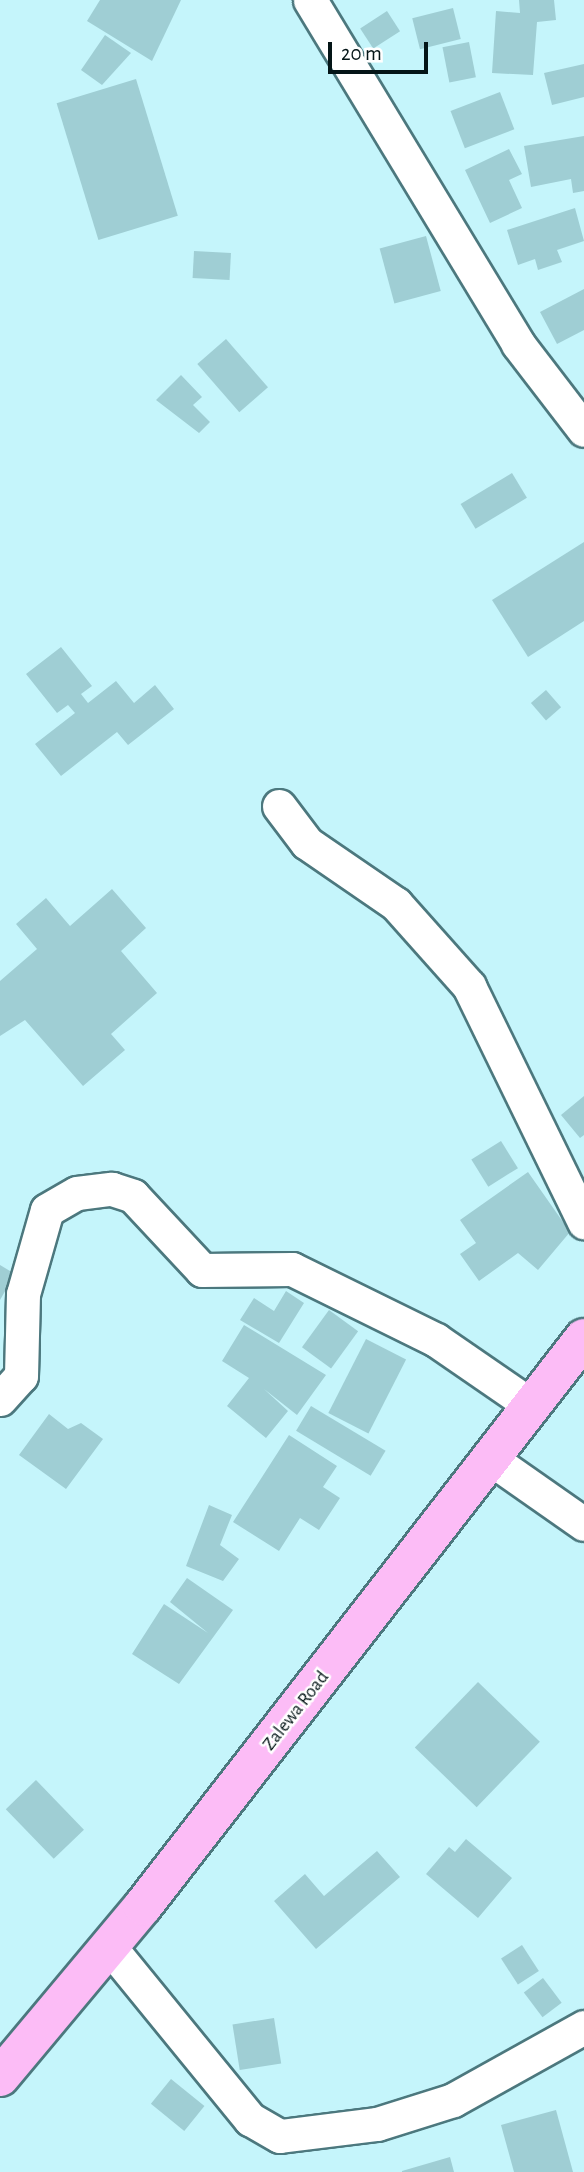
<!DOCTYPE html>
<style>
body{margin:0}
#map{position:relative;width:584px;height:2172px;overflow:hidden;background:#c5f5fb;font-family:"Alegreya Sans",sans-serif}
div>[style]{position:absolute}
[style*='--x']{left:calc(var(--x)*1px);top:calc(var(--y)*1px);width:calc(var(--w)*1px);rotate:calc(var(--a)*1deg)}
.building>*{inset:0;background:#9fced4;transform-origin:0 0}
.roads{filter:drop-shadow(2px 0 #4c787e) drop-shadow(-2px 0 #4c787e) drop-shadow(0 2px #4c787e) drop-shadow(0 -2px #4c787e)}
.minor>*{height:33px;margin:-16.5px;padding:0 16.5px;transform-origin:16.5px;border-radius:16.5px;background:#fff}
.trunk>*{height:38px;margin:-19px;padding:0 19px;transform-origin:19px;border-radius:19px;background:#fcbcf6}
span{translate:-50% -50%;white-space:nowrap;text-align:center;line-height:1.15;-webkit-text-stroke:5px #fff;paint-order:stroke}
.street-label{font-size:19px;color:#041517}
.scale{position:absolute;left:328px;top:42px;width:100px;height:32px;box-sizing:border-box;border:4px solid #041517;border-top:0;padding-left:9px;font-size:21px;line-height:24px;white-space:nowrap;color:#041517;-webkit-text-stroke:5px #fff;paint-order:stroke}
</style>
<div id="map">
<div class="building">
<i style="clip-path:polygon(100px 0,181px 0,152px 61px,87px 21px)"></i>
<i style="clip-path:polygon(519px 0,554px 0,556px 20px,537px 22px,533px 75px,492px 73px,496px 11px,520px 13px)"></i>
<i style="left:453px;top:8px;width:32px;height:42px;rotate:76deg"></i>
<i style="left:387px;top:11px;width:24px;height:32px;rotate:57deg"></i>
<i style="clip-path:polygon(105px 35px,131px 53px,102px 85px,81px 70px)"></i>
<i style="left:469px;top:42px;width:36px;height:27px;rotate:79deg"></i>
<i style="clip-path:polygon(584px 64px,584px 97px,552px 105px,544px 73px)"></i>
<i style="left:136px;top:79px;width:143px;height:83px;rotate:73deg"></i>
<i style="left:500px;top:92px;width:40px;height:53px;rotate:69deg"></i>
<i style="clip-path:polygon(584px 136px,584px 191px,573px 193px,571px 179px,531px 187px,524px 146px)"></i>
<i style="clip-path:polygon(509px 149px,522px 174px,509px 180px,522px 208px,490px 223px,465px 170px)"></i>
<i style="clip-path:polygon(575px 208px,584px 241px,557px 250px,562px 262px,538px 270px,535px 259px,518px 265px,507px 230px)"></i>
<i style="left:426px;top:236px;width:57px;height:48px;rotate:75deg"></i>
<i style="left:194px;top:251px;width:37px;height:27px;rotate:3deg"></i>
<i style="clip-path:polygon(584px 289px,584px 330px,557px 344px,540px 312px)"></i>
<i style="left:226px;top:339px;width:64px;height:38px;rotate:49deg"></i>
<i style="clip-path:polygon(181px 375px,202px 397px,193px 405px,210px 422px,199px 433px,156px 400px)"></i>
<i style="left:512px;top:473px;width:29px;height:60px;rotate:59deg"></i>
<i style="clip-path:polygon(584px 542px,584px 621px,528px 657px,492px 600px)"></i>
<i style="clip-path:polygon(61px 647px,92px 686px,81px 694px,88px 703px,116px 681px,134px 703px,155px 685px,174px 709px,128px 745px,117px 732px,61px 776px,35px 744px,75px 713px,68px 705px,57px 713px,26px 674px)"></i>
<i style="left:546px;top:690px;width:23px;height:20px;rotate:49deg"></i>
<i style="clip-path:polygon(112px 889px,146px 928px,121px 951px,157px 993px,111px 1034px,125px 1050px,83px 1086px,25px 1020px,0 1036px,0 981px,37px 949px,16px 924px,46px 898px,70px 926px)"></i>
<i style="clip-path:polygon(584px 1096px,584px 1135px,580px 1138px,561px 1115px)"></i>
<i style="left:501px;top:1141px;width:32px;height:35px;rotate:58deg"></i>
<i style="clip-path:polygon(528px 1172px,570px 1232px,538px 1270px,518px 1253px,479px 1281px,460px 1254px,476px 1243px,460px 1220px)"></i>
<i style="clip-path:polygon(0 1265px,15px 1274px,0 1300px)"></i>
<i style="clip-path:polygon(286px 1291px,304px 1303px,279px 1343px,240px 1320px,254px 1298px,274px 1311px)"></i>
<i style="left:329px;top:1310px;width:36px;height:46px;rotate:36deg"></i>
<i style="clip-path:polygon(244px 1325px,326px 1375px,297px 1415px,264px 1389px,288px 1411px,266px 1438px,227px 1406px,249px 1378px,222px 1361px)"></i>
<i style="left:366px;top:1339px;width:45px;height:83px;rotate:27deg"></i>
<i style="left:311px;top:1406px;width:87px;height:29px;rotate:31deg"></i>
<i style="clip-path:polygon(49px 1414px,68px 1429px,81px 1423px,103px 1439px,66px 1489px,19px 1455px)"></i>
<i style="clip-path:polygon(289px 1435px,337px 1466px,323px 1487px,340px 1498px,319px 1530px,300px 1518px,279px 1551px,233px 1522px)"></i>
<i style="clip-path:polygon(209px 1505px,232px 1515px,220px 1545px,239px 1559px,223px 1581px,186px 1566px)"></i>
<i style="clip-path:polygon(187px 1578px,233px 1610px,179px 1684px,132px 1654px,164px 1604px,208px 1633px,170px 1602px)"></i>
<i style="left:478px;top:1682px;width:86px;height:91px;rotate:44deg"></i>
<i style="left:36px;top:1780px;width:69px;height:42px;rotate:46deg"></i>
<i style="clip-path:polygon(466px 1839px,512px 1878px,478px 1918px,426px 1874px,449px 1847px,455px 1852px)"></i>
<i style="clip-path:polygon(377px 1851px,400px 1877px,316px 1949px,274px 1901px,305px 1874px,324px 1896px)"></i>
<i style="left:522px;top:1945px;width:31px;height:25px;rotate:57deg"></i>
<i style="left:543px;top:1978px;width:31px;height:24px;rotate:53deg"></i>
<i style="left:274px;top:2018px;width:46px;height:42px;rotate:81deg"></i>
<i style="left:171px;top:2079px;width:43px;height:32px;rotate:39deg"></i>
<i style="clip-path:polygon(556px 2110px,573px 2172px,514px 2172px,501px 2125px)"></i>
<i style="clip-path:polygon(450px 2157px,454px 2172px,402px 2172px,402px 2171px)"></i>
</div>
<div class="roads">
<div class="minor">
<i style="--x:310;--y:0;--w:402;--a:58.8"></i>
<i style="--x:518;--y:344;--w:108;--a:52.5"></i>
<i style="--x:279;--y:806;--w:46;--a:52.9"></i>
<i style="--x:307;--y:843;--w:108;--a:34.4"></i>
<i style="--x:396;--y:904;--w:110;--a:48.3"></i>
<i style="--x:469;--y:986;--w:263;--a:64"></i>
<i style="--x:0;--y:1399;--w:31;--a:-48"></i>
<i style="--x:21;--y:1376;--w:82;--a:-88.6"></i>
<i style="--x:23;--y:1294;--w:87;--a:-74.1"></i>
<i style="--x:47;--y:1210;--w:34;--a:-30"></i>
<i style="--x:77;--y:1193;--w:35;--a:-7"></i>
<i style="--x:112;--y:1189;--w:22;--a:18"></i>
<i style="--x:133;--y:1196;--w:101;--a:47"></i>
<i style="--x:202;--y:1270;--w:90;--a:-0.6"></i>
<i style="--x:292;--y:1269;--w:161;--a:26.2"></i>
<i style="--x:436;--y:1340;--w:116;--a:34.5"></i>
<i style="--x:491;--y:1459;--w:113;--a:35"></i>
<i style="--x:108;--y:1945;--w:225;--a:50.8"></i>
<i style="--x:250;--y:2119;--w:34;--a:30"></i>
<i style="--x:280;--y:2136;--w:98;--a:-7.1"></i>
<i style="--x:377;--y:2124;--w:80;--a:-17.5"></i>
<i style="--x:453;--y:2100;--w:150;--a:-29.1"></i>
</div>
<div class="trunk">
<i style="--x:0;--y:2077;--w:223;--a:-50.1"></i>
<i style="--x:143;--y:1906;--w:719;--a:-52.17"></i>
</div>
</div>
<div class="street-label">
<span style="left:296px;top:1711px;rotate:-52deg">Zalewa Road</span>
</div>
<div class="scale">20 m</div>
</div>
